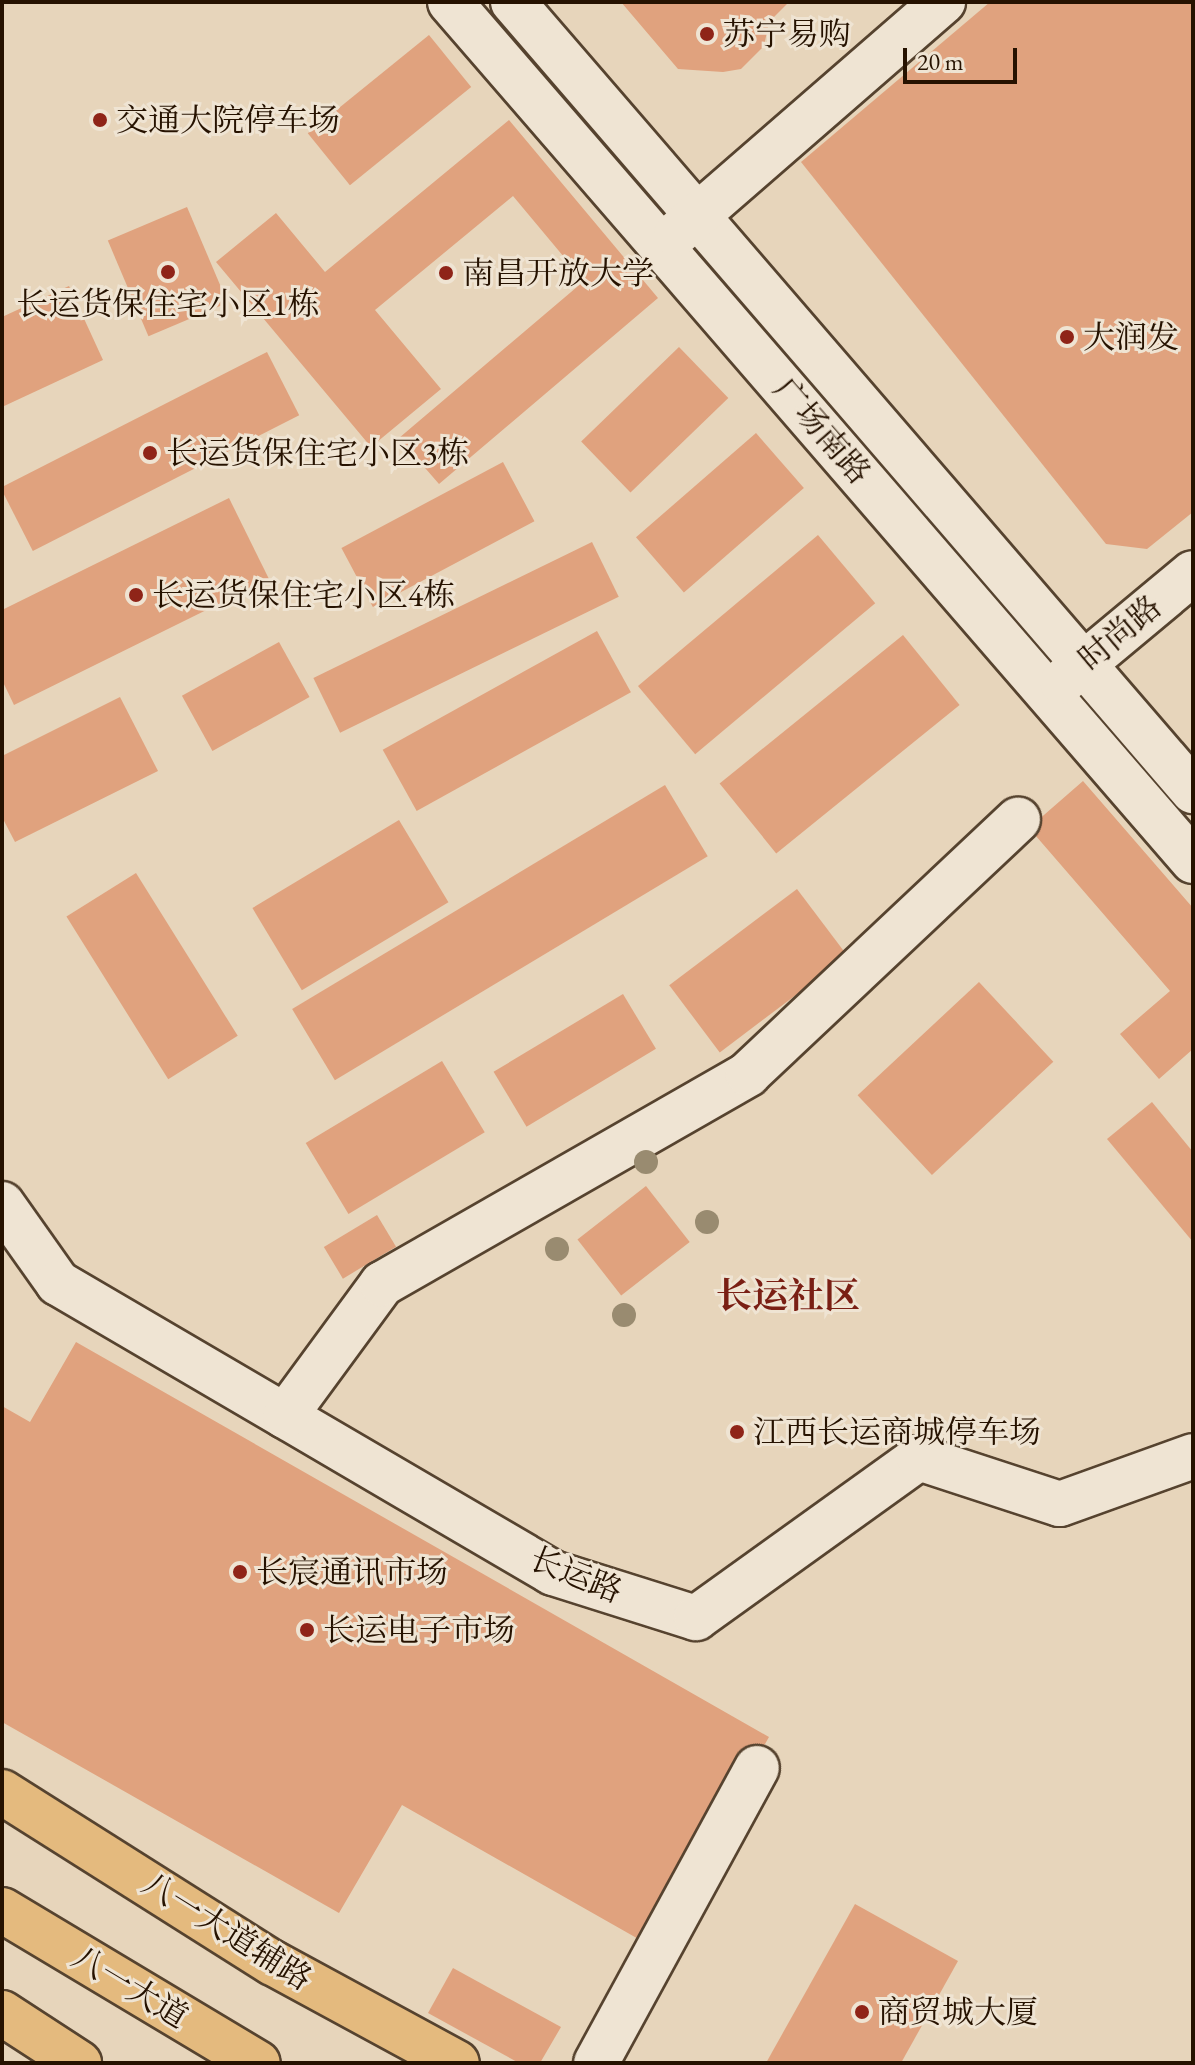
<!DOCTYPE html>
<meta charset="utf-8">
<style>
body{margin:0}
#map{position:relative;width:1195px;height:2065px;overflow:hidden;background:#e7d5bb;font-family:"EB Garamond","Noto Serif SC",serif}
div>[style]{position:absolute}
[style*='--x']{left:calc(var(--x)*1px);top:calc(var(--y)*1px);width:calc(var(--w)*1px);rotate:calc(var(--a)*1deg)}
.building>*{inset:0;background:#e0a27e;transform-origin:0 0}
.roads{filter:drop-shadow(2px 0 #56432f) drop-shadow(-2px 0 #56432f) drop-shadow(0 2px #56432f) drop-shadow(0 -2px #56432f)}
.minor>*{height:44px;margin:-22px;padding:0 22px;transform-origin:22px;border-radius:22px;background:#efe4d3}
.major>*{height:44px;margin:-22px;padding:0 22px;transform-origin:22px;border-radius:22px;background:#e4ba7e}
.highway>*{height:44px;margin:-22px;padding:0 22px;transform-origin:22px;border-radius:22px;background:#e4ba7e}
.trees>*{width:24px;height:24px;margin:-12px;border-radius:50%;background:#998b70}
.dots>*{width:22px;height:22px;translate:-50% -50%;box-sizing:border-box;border:4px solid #efe4d3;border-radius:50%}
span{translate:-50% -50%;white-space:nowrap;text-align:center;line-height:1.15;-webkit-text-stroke:6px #efe4d3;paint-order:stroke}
.poi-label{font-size:32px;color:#261200}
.left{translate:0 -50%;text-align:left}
.street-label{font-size:32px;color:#261200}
.quarter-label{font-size:36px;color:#7a1f14;font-weight:700}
.frame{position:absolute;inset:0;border:4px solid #261200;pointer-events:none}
.scale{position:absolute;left:903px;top:48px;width:114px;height:36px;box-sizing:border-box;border:4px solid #261200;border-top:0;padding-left:10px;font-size:24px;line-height:28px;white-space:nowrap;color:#261200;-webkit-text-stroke:6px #efe4d3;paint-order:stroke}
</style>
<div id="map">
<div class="building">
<i style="clip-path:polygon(621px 2px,789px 2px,769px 22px,764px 46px,741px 69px,723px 72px,678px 69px)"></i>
<i style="clip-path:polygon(990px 2px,1193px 2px,1193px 512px,1147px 549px,1106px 544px,801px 162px)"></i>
<i style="left:429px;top:35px;width:67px;height:156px;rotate:51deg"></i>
<i style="clip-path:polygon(509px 120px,658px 298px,439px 484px,399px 438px,584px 281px,513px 196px,375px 310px,441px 389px,371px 447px,216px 262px,276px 213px,325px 272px)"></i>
<i style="left:187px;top:207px;width:104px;height:86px;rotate:67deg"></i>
<i style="clip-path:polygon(69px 286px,103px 360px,2px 407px,2px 317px)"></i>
<i style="left:679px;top:347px;width:71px;height:136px;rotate:46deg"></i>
<i style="left:267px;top:352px;width:71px;height:299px;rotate:63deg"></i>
<i style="left:756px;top:433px;width:73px;height:159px;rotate:49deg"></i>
<i style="left:503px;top:462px;width:67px;height:183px;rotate:62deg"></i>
<i style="clip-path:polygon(229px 498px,269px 579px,14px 705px,2px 680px,2px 610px)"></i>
<i style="left:818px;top:535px;width:89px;height:235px;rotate:50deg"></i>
<i style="left:592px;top:542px;width:61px;height:310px;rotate:64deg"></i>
<i style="left:597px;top:631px;width:70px;height:245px;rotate:61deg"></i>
<i style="left:903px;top:635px;width:90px;height:236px;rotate:51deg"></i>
<i style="left:279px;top:642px;width:63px;height:111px;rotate:61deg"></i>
<i style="clip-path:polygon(120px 697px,158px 771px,15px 842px,2px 817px,2px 756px)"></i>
<i style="clip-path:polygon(1083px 781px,1193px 908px,1193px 1049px,1159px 1079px,1120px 1034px,1170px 991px,1029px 828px)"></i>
<i style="left:665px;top:785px;width:83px;height:435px;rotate:59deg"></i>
<i style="left:399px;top:820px;width:96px;height:171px;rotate:59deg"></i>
<i style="left:136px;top:873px;width:192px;height:82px;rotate:58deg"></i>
<i style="left:797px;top:889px;width:84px;height:160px;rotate:53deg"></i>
<i style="left:979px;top:982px;width:109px;height:166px;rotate:47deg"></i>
<i style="left:623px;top:994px;width:64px;height:151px;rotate:59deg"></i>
<i style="left:442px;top:1061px;width:83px;height:159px;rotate:59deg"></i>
<i style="clip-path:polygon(1152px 1102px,1193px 1152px,1193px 1242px,1107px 1139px)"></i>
<i style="left:646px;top:1186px;width:71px;height:87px;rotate:52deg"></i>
<i style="left:377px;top:1215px;width:37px;height:62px;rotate:59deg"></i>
<i style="clip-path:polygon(76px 1342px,769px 1737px,649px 1945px,402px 1805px,339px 1913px,2px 1722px,2px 1406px,30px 1422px)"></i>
<i style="clip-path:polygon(855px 1904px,958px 1961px,901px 2063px,766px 2063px)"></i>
<i style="clip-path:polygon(453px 1968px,561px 2027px,540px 2063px,519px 2063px,428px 2013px)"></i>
</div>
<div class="roads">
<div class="minor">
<i style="--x:450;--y:2;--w:1136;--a:49.14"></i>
<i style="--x:513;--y:2;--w:1042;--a:49.24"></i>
<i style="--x:676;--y:234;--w:354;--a:-41"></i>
<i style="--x:1062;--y:682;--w:170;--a:-39.8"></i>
<i style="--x:2;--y:1204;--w:97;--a:54.7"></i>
<i style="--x:58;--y:1283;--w:574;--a:30.36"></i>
<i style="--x:553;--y:1573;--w:150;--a:17.5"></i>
<i style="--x:696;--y:1618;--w:274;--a:-35.7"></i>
<i style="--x:919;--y:1458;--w:148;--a:18.1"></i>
<i style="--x:1060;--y:1504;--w:141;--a:-19.8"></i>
<i style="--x:285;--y:1416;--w:164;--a:-53.7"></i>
<i style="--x:382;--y:1284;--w:422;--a:-29.8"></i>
<i style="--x:748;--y:1074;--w:371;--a:-43.3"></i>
<i style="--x:596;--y:2063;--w:336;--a:-61.4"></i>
</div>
<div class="major">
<i style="--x:2;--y:1792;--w:320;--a:32.3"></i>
<i style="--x:273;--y:1963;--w:209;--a:28.5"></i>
</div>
<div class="highway">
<i style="--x:2;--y:1910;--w:298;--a:30.9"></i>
<i style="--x:2;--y:2013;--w:92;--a:33"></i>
</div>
</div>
<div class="trees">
<i style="left:646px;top:1162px"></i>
<i style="left:707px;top:1222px"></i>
<i style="left:557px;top:1249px"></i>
<i style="left:624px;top:1315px"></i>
</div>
<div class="dots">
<i style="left:707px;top:34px;background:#8f2418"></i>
<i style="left:100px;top:120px;background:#8f2418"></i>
<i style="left:168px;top:272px;background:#8f2418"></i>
<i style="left:446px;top:273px;background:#8f2418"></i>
<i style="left:1067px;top:337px;background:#8f2418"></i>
<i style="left:150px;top:453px;background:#8f2418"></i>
<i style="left:136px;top:595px;background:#8f2418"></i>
<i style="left:737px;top:1432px;background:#8f2418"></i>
<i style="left:240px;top:1572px;background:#8f2418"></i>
<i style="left:307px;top:1630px;background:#8f2418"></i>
<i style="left:862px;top:2012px;background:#8f2418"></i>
</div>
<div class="poi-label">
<span class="left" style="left:723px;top:34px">苏宁易购</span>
<span class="left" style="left:116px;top:120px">交通大院停车场</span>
<span class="left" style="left:462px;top:273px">南昌开放大学</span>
<span style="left:168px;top:304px">长运货保住宅小区1栋</span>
<span class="left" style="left:1083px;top:337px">大润发</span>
<span class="left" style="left:166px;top:453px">长运货保住宅小区3栋</span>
<span class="left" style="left:152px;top:595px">长运货保住宅小区4栋</span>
<span class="left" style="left:753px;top:1432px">江西长运商城停车场</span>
<span class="left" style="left:256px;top:1572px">长宸通讯市场</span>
<span class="left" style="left:323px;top:1630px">长运电子市场</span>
<span class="left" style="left:878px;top:2012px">商贸城大厦</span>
</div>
<div class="street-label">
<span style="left:822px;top:431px;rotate:49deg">广场南路</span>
<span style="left:1120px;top:633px;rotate:-40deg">时尚路</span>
<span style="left:576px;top:1575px;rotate:22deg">长运路</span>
<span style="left:227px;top:1931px;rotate:32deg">八一大道辅路</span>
<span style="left:130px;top:1987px;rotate:31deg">八一大道</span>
</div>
<div class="quarter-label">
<span style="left:788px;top:1296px">长运社区</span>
</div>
<div class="frame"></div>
<div class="scale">20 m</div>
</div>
